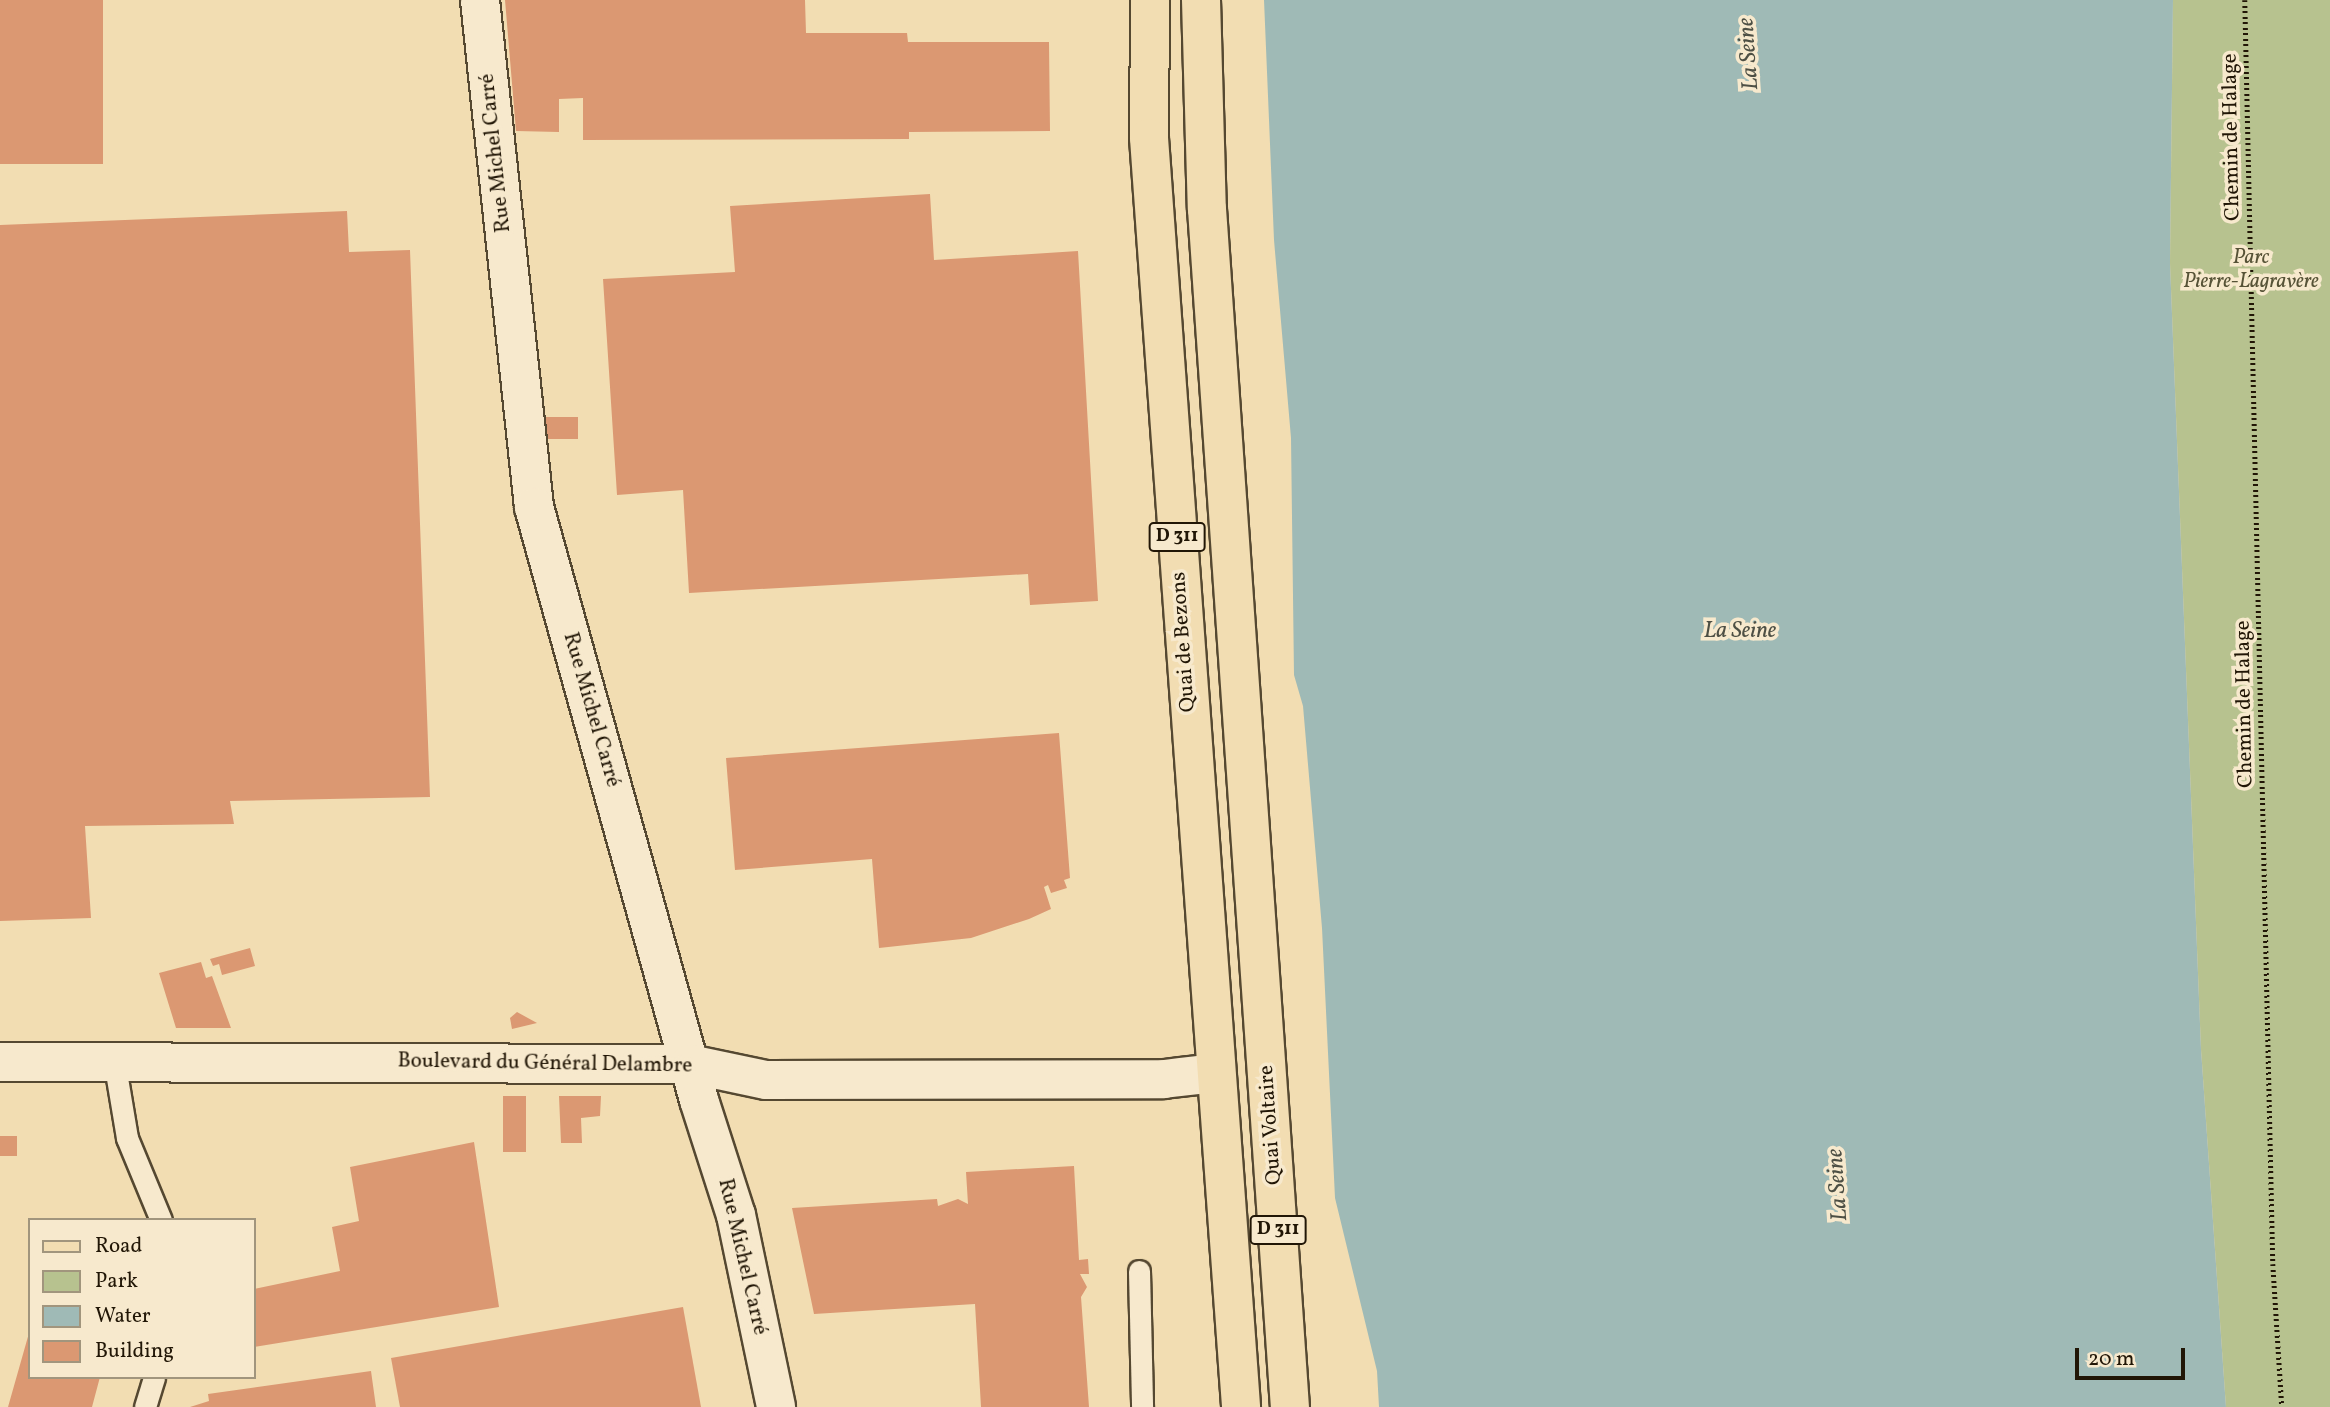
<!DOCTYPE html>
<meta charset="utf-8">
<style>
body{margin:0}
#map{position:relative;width:2330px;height:1407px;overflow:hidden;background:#f2ddb2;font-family:Vollkorn,serif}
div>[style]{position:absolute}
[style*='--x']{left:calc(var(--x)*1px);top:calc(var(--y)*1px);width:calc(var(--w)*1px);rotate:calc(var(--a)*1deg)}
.green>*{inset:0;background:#b7c28f}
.water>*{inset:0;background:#9fbab6}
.building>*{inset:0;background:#db9872;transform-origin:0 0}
.path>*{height:4.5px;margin-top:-2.25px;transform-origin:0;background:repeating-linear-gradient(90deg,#211606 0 2px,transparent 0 5.5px)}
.roads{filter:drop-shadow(2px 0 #554831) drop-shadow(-2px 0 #554831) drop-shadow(0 2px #554831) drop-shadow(0 -2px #554831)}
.service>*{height:21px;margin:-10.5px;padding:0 10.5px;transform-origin:10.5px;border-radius:10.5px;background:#f7e9cd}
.minor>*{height:38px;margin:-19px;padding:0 19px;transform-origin:19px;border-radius:19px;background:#f7e9cd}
.tertiary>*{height:38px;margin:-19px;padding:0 19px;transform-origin:19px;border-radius:19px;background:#f7e9cd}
.primary>*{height:38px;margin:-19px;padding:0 19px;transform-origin:19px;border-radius:19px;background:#f2ddb2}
span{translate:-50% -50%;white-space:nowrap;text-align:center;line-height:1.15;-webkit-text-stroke:7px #f7e9cd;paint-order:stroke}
.shield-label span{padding:2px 5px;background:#f7e9cd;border:2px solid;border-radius:5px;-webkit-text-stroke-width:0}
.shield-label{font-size:19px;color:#211606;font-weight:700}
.street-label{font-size:21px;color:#211606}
.park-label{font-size:21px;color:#565236;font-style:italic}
.water-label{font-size:23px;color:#4d4f44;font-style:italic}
.legend{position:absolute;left:28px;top:1218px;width:228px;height:161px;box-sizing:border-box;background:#f7e9cd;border:2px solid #a1957d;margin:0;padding:9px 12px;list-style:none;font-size:21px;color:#211606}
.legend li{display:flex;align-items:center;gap:14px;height:35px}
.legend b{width:35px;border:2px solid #a1957d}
.scale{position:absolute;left:2075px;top:1348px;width:110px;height:32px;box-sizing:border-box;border:4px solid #211606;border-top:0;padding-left:9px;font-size:21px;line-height:24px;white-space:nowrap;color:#211606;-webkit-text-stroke:5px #f7e9cd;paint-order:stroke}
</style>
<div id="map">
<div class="green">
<i style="clip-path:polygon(2173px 0,2330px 0,2330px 1407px,2226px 1407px,2201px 1049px,2170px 263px)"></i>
</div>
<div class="water">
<i style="clip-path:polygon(1264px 0,2173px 0,2170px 263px,2201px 1049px,2226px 1407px,1379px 1407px,1377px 1371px,1335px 1198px,1322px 928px,1303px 706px,1294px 675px,1291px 438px,1274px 240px)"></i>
</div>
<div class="building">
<i style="left:0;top:0;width:103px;height:164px"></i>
<i style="clip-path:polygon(505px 0,805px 0,806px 33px,907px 33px,908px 42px,1049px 42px,1050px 131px,909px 132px,909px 139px,583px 140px,583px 98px,559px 99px,559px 132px,516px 131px)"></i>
<i style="clip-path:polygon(930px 194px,934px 260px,1078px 251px,1098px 601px,1030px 605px,1028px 574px,689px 593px,683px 490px,617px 495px,603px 279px,735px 272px,730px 206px)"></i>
<i style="clip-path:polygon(347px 211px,349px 252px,410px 250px,430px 797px,230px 801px,234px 824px,85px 826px,91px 918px,0 921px,0 225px)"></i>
<i style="left:541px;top:417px;width:37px;height:22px"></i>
<i style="clip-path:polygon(1059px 733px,1070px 878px,1064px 880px,1067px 888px,1051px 893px,1048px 885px,1044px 887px,1051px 909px,1029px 919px,971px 938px,879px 948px,872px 859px,735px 870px,726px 758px)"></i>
<i style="clip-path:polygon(250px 948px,255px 966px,222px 975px,219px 964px,213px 966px,210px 959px)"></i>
<i style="clip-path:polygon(201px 962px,206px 978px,212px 976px,231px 1028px,176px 1028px,159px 973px)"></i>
<i style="clip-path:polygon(517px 1012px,537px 1023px,512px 1029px,510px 1018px)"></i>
<i style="left:503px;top:1096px;width:23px;height:56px"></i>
<i style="clip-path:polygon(559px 1096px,601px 1096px,600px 1116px,581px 1118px,582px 1143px,561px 1143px)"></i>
<i style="left:0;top:1136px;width:17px;height:20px"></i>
<i style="clip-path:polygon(474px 1142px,499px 1307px,254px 1347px,254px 1289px,340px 1271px,332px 1227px,359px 1221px,350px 1167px)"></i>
<i style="clip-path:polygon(1074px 1166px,1079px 1260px,1088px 1259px,1089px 1274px,1080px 1274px,1087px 1287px,1081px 1297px,1089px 1407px,981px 1407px,975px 1304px,814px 1314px,792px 1208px,937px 1199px,938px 1206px,958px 1199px,968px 1204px,966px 1172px)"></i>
<i style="clip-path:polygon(683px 1307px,701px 1407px,400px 1407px,391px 1358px)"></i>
<i style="clip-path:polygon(29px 1333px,30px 1377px,100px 1377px,92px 1407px,8px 1407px)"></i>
<i style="clip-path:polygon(371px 1371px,376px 1407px,190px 1407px,209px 1401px,208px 1394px)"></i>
</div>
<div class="path">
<i style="--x:2245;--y:0;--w:1264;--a:88.73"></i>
<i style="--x:2273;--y:1264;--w:143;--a:86.4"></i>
</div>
<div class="roads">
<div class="service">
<i style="--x:114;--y:1060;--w:79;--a:80.5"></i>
<i style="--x:127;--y:1138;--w:89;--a:67.5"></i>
<i style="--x:1139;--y:1271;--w:136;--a:88.7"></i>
<i style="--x:145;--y:1407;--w:31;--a:-73"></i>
</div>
<div class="minor">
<i style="--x:480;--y:0;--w:510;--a:83.92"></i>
<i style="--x:534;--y:507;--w:616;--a:74.45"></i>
<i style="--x:699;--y:1100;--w:121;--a:72.2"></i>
<i style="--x:736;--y:1215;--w:196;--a:78.2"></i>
</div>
<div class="tertiary">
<i style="--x:0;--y:1062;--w:690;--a:0.17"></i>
<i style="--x:690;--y:1064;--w:78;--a:11.9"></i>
<i style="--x:766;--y:1080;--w:398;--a:-0.1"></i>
<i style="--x:1164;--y:1079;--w:51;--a:-6.7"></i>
</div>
<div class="primary">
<i style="--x:1150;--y:0;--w:138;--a:90.4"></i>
<i style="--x:1149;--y:138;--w:1272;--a:85.85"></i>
<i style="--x:1201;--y:0;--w:209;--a:88.4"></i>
<i style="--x:1207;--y:209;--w:1201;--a:86.04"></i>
</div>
</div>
<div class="shield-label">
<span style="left:1177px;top:537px">D 311</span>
<span style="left:1278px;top:1230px">D 311</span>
</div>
<div class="street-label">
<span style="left:2232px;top:137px;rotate:-91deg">Chemin de Halage</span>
<span style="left:496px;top:153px;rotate:-96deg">Rue Michel Carré</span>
<span style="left:1184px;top:642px;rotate:-94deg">Quai de Bezons</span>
<span style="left:2245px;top:704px;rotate:-91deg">Chemin de Halage</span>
<span style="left:591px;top:710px;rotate:74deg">Rue Michel Carré</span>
<span style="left:545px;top:1064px;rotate:1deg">Boulevard du Général Delambre</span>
<span style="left:1271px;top:1125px;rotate:-94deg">Quai Voltaire</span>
<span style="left:742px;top:1257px;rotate:77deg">Rue Michel Carré</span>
</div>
<div class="park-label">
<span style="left:2251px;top:270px">Parc<br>Pierre-Lagravère</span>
</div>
<div class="water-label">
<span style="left:1749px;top:54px;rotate:-94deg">La Seine</span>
<span style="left:1740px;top:631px">La Seine</span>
<span style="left:1838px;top:1185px;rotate:-94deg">La Seine</span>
</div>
<ul class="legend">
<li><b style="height:9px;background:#f2ddb2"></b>Road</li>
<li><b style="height:19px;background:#b7c28f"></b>Park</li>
<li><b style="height:19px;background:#9fbab6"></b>Water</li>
<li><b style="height:19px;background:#db9872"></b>Building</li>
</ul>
<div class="scale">20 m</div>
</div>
